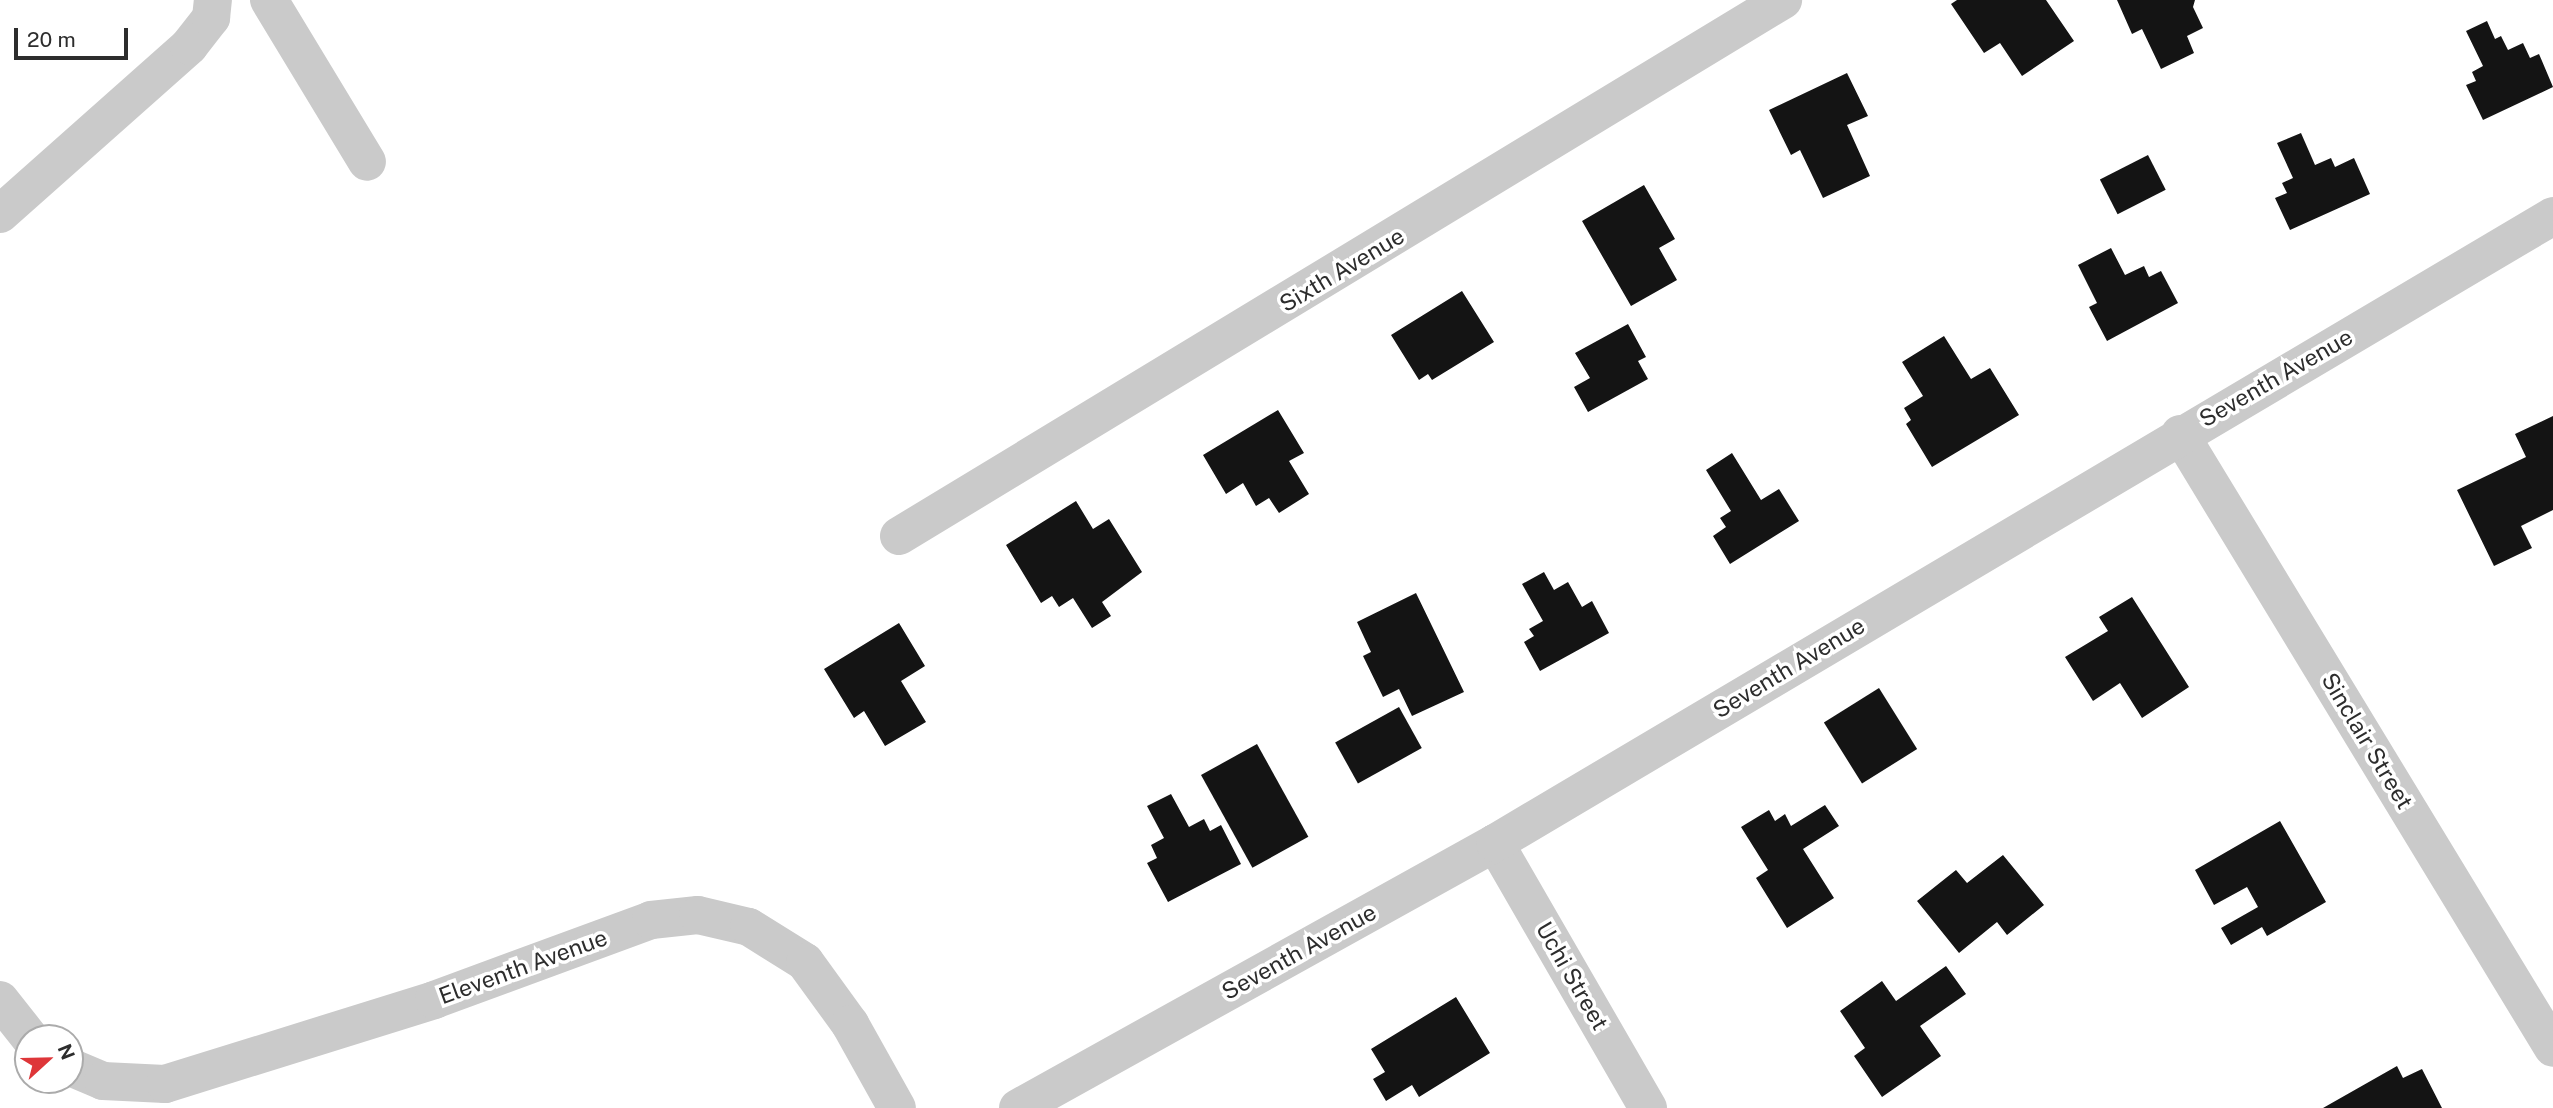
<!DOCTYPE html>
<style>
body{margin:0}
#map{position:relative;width:2553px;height:1108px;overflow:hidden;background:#fff;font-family:"Public Sans",sans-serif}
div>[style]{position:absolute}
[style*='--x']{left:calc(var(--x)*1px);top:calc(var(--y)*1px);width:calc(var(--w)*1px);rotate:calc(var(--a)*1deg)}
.building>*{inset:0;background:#141414;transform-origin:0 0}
.minor>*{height:38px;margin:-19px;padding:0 19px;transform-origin:19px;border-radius:19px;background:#cacaca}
span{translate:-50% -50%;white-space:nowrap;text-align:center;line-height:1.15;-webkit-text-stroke:7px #fff;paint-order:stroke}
.street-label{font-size:23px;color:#2d2d2d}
.north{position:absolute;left:14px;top:1024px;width:70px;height:70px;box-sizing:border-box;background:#fff;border:2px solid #ababab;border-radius:50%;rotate:68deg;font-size:19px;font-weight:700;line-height:28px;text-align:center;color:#2d2d2d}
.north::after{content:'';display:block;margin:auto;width:24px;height:32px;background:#de3639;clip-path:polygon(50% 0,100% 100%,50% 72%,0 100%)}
.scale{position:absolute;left:14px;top:28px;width:114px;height:32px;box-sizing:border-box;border:4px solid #2d2d2d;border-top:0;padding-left:9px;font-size:21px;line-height:24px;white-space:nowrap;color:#2d2d2d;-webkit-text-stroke:5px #fff;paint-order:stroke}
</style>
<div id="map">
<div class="building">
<i style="clip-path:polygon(1957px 0,2046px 0,2074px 41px,2022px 76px,2000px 43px,1984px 53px,1951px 4px)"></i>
<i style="clip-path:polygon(2117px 0,2195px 0,2193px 7px,2203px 28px,2187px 36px,2194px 53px,2161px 69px,2142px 29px,2132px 34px)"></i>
<i style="clip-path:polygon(2487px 21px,2495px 39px,2501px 36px,2508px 50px,2523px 43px,2530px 58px,2539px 54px,2553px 87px,2483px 120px,2466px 85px,2476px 81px,2472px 72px,2483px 66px,2466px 31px)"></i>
<i style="clip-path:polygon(1847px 73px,1868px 116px,1847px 125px,1870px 176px,1823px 198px,1800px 150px,1791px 155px,1769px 110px)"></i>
<i style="clip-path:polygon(2301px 133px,2315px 165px,2331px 158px,2335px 167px,2354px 158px,2370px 194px,2290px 230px,2275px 198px,2287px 193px,2282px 183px,2293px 178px,2277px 143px)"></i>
<i style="left:2148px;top:155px;width:39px;height:54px;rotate:63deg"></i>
<i style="clip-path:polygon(1644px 185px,1675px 239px,1659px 248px,1677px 280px,1631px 306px,1582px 221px)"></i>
<i style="clip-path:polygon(2111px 248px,2125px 275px,2144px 266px,2149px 277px,2161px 271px,2178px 303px,2107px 341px,2089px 307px,2097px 303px,2078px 265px)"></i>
<i style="clip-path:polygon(1462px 291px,1494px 342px,1432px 380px,1428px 374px,1419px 380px,1391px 335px)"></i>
<i style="clip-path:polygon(1628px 324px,1646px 357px,1638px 361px,1648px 379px,1588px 412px,1574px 387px,1590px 378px,1575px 353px)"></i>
<i style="clip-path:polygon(1944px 336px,1971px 379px,1990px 368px,2019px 415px,1932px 467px,1906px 424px,1911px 420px,1904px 408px,1923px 396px,1902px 362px)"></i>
<i style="clip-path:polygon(1278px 410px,1304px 453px,1289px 461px,1309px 494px,1279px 513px,1269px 498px,1256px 506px,1243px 483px,1226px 494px,1203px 455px)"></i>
<i style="clip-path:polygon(2553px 416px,2553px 510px,2521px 526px,2532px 548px,2494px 566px,2457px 490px,2526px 457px,2515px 434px)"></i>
<i style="clip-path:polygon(1732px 453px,1761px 500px,1779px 489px,1799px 521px,1730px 564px,1713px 536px,1726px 527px,1720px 518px,1731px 511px,1706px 470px)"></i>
<i style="clip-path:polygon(1076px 501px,1093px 529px,1109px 519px,1142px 572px,1102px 602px,1111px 616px,1092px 628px,1073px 598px,1059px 607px,1052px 596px,1041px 603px,1006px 545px)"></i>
<i style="clip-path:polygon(1544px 572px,1554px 590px,1568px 582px,1582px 607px,1592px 601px,1609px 633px,1540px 671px,1524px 642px,1534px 636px,1529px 629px,1543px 621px,1522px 584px)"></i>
<i style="clip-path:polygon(1416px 593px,1464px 692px,1412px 716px,1399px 689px,1383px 697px,1363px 656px,1371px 652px,1357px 622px)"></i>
<i style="clip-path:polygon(2132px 597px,2189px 687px,2142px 718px,2120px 683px,2093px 701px,2065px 657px,2108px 631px,2099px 617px)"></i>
<i style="clip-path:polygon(899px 623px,925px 666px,901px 681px,926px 722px,885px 746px,864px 711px,854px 718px,824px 669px)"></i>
<i style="left:1879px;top:688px;width:72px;height:65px;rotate:58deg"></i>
<i style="left:1399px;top:707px;width:47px;height:73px;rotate:61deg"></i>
<i style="left:1257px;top:744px;width:106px;height:64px;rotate:61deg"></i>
<i style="clip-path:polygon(1171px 794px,1189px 827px,1204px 819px,1210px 831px,1221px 825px,1241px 864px,1168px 902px,1147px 863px,1157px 858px,1151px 845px,1164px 838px,1147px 806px)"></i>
<i style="clip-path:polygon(1825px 805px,1839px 826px,1803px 849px,1834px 898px,1787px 928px,1756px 878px,1768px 870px,1741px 827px,1769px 810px,1775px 821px,1785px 814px,1791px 826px)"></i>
<i style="clip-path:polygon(2280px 821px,2326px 902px,2267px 936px,2262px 927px,2231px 945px,2221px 928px,2258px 907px,2247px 887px,2214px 905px,2195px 870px)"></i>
<i style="clip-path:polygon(2003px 855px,2044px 905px,2007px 935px,1997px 922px,1959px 953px,1917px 901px,1956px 870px,1967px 883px)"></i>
<i style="clip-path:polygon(1946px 966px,1966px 994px,1920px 1026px,1941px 1056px,1882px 1097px,1854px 1056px,1865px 1048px,1840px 1011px,1882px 981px,1896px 1001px)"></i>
<i style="clip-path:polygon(1456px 997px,1490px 1053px,1419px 1097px,1412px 1085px,1386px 1101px,1373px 1079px,1385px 1072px,1371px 1049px)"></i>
<i style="clip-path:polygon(2397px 1066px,2403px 1078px,2422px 1069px,2442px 1108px,2323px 1108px)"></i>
</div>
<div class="minor">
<i style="--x:269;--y:0;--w:189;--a:58.8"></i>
<i style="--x:0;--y:214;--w:253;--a:-41.6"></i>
<i style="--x:189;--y:46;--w:36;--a:-52"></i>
<i style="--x:211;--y:18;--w:18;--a:-84"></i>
<i style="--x:2180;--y:434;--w:718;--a:58.72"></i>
<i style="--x:899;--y:536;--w:1034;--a:-31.23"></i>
<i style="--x:1495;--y:843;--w:306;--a:60"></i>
<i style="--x:0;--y:1000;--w:48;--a:51.7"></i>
<i style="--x:70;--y:1067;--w:36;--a:23"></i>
<i style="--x:103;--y:1081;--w:62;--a:2.8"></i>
<i style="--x:165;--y:1084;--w:282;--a:-17.3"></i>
<i style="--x:434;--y:1000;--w:231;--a:-20.2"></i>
<i style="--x:651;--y:920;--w:47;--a:-6.1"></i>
<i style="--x:698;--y:915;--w:52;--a:13.2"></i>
<i style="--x:749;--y:927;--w:66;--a:32"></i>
<i style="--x:805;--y:962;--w:77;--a:54"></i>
<i style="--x:850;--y:1024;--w:96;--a:60.8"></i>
<i style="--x:1018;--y:1108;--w:546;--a:-29.05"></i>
<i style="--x:1495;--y:843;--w:1230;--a:-30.65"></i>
</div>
<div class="street-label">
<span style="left:1342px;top:270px;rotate:-31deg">Sixth Avenue</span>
<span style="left:2276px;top:378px;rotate:-30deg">Seventh Avenue</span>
<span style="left:1789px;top:668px;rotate:-31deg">Seventh Avenue</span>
<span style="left:2367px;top:741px;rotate:59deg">Sinclair Street</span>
<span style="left:1299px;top:952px;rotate:-29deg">Seventh Avenue</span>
<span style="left:523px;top:967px;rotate:-20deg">Eleventh Avenue</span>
<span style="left:1572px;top:976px;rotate:60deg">Uchi Street</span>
</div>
<div class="north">N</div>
<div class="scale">20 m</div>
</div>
